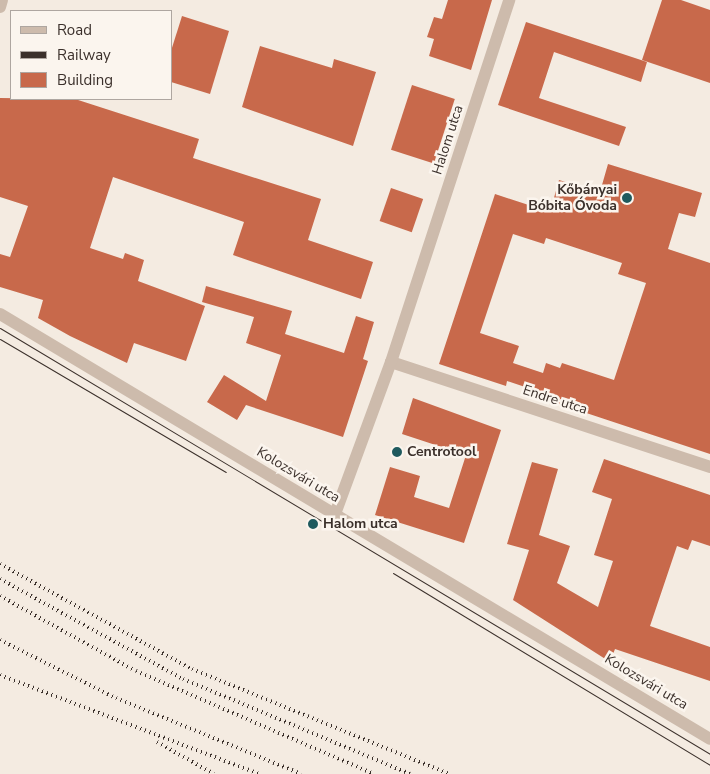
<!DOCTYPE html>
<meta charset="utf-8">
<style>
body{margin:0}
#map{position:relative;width:710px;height:774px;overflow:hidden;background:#f4ebe1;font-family:"Nunito Sans",sans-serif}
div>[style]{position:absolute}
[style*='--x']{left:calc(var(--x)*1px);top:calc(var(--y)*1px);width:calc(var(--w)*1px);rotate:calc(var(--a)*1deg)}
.building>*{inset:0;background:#c8694b;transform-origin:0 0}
.street>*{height:12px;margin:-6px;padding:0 6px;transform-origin:6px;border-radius:6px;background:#cdbbac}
.tram>*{height:1px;margin:-0.5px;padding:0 0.5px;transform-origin:0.5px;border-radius:0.5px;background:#3b302b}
.rail>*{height:4px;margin-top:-2px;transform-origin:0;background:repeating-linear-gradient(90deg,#3b302b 0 1px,transparent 0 5px)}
.dots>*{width:14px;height:14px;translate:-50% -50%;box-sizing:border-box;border:2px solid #fbf5ee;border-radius:50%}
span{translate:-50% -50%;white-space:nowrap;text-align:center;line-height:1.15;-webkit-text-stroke:5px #fbf5ee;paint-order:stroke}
.street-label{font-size:14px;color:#3b302b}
.poi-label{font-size:14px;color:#3b302b;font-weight:700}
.right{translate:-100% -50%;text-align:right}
.left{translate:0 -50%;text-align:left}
.legend{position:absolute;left:10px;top:10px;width:162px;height:90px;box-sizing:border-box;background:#fbf5ee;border:1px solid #aea6a0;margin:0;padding:6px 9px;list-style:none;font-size:15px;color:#3b302b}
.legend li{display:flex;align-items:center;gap:10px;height:25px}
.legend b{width:25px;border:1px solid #aea6a0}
</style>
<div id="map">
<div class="building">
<i style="clip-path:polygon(448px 0,492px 0,471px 70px,429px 56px,434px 39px,427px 37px,434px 17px,442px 19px)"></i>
<i style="clip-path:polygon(662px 0,681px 0,710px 10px,710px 83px,642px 60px)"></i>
<i style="clip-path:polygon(182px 16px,229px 31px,210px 94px,171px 82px,171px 51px)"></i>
<i style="clip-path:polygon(526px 22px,647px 62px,641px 82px,554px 52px,539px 98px,626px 127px,619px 146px,498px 105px)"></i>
<i style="clip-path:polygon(260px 46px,332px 68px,334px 59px,376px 72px,353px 146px,242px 107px)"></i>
<i style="left:412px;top:85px;width:45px;height:68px;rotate:18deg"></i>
<i style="clip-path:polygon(0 98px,75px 99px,199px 139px,193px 158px,321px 199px,308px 240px,373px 262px,361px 299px,233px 255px,244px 222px,113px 177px,90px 248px,123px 259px,125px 253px,144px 260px,138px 281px,205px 306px,186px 361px,134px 343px,127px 363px,70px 336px,38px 318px,43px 300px,0 287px,0 254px,10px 257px,28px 206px,0 197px)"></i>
<i style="clip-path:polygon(evenodd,608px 164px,702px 193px,695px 217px,679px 213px,668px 249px,710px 263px,710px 454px,535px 396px,537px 391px,507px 381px,506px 386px,439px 364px,495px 194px,550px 212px,559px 180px,600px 192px,608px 164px,513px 234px,544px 244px,546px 238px,622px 263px,618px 274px,646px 283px,614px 380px,562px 363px,560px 368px,546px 363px,543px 373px,513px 363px,519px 346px,480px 333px,513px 234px)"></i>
<i style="left:391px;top:188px;width:34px;height:35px;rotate:19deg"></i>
<i style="clip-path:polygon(206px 286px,292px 311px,285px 334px,344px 353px,356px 316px,374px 322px,363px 359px,368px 361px,343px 437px,246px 405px,237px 420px,207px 402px,224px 375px,266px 401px,281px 355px,246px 343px,254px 317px,202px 302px)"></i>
<i style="clip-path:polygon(413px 398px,501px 430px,464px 543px,375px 515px,390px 467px,420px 476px,414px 497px,449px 508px,466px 455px,402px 434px)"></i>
<i style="clip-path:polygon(604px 459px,710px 495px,710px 546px,692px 540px,688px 550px,677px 546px,650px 626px,710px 647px,710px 681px,615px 649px,610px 662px,513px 600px,529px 550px,507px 544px,532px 462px,558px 469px,539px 535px,570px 546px,557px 583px,598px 607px,613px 561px,594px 555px,612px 499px,592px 492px)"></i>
</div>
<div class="street">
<i style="--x:0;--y:7;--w:7;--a:-74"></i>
<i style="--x:0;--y:314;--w:827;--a:30.9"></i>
<i style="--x:391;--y:362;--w:336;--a:18.2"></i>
<i style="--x:335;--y:514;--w:162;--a:-69.8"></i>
<i style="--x:391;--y:362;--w:381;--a:-71.9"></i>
</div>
<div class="tram">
<i style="--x:0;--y:328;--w:828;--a:30.96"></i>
<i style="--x:0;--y:339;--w:262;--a:30.5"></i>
<i style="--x:393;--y:573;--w:371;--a:31.2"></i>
</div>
<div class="rail">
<i style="--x:0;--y:564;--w:219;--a:28.7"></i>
<i style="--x:192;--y:669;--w:278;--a:22.2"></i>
<i style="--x:0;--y:579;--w:209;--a:28.7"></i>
<i style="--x:183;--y:679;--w:246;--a:22.7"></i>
<i style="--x:0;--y:596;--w:155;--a:28.9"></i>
<i style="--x:136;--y:671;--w:259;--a:23.4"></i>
<i style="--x:0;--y:640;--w:130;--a:26.6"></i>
<i style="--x:116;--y:698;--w:200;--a:22.3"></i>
<i style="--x:0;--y:675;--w:277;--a:20.9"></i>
<i style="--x:157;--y:742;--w:65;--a:29.3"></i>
</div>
<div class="dots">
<i style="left:627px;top:198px;background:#1f5a5e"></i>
<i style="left:397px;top:452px;background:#1f5a5e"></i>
<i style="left:313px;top:524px;background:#1f5a5e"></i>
</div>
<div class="street-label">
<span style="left:448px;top:140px;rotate:-72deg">Halom utca</span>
<span style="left:555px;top:400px;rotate:18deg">Endre utca</span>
<span style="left:298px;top:475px;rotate:31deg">Kolozsvári utca</span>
<span style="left:646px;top:682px;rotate:31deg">Kolozsvári utca</span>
</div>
<div class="poi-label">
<span class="right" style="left:617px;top:198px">Kőbányai<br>Bóbita Óvoda</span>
<span class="left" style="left:407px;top:452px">Centrotool</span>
<span class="left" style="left:323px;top:524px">Halom utca</span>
</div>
<ul class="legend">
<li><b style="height:6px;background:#cdbbac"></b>Road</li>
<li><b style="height:6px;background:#3b302b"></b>Railway</li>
<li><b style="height:14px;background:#c8694b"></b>Building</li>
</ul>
</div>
